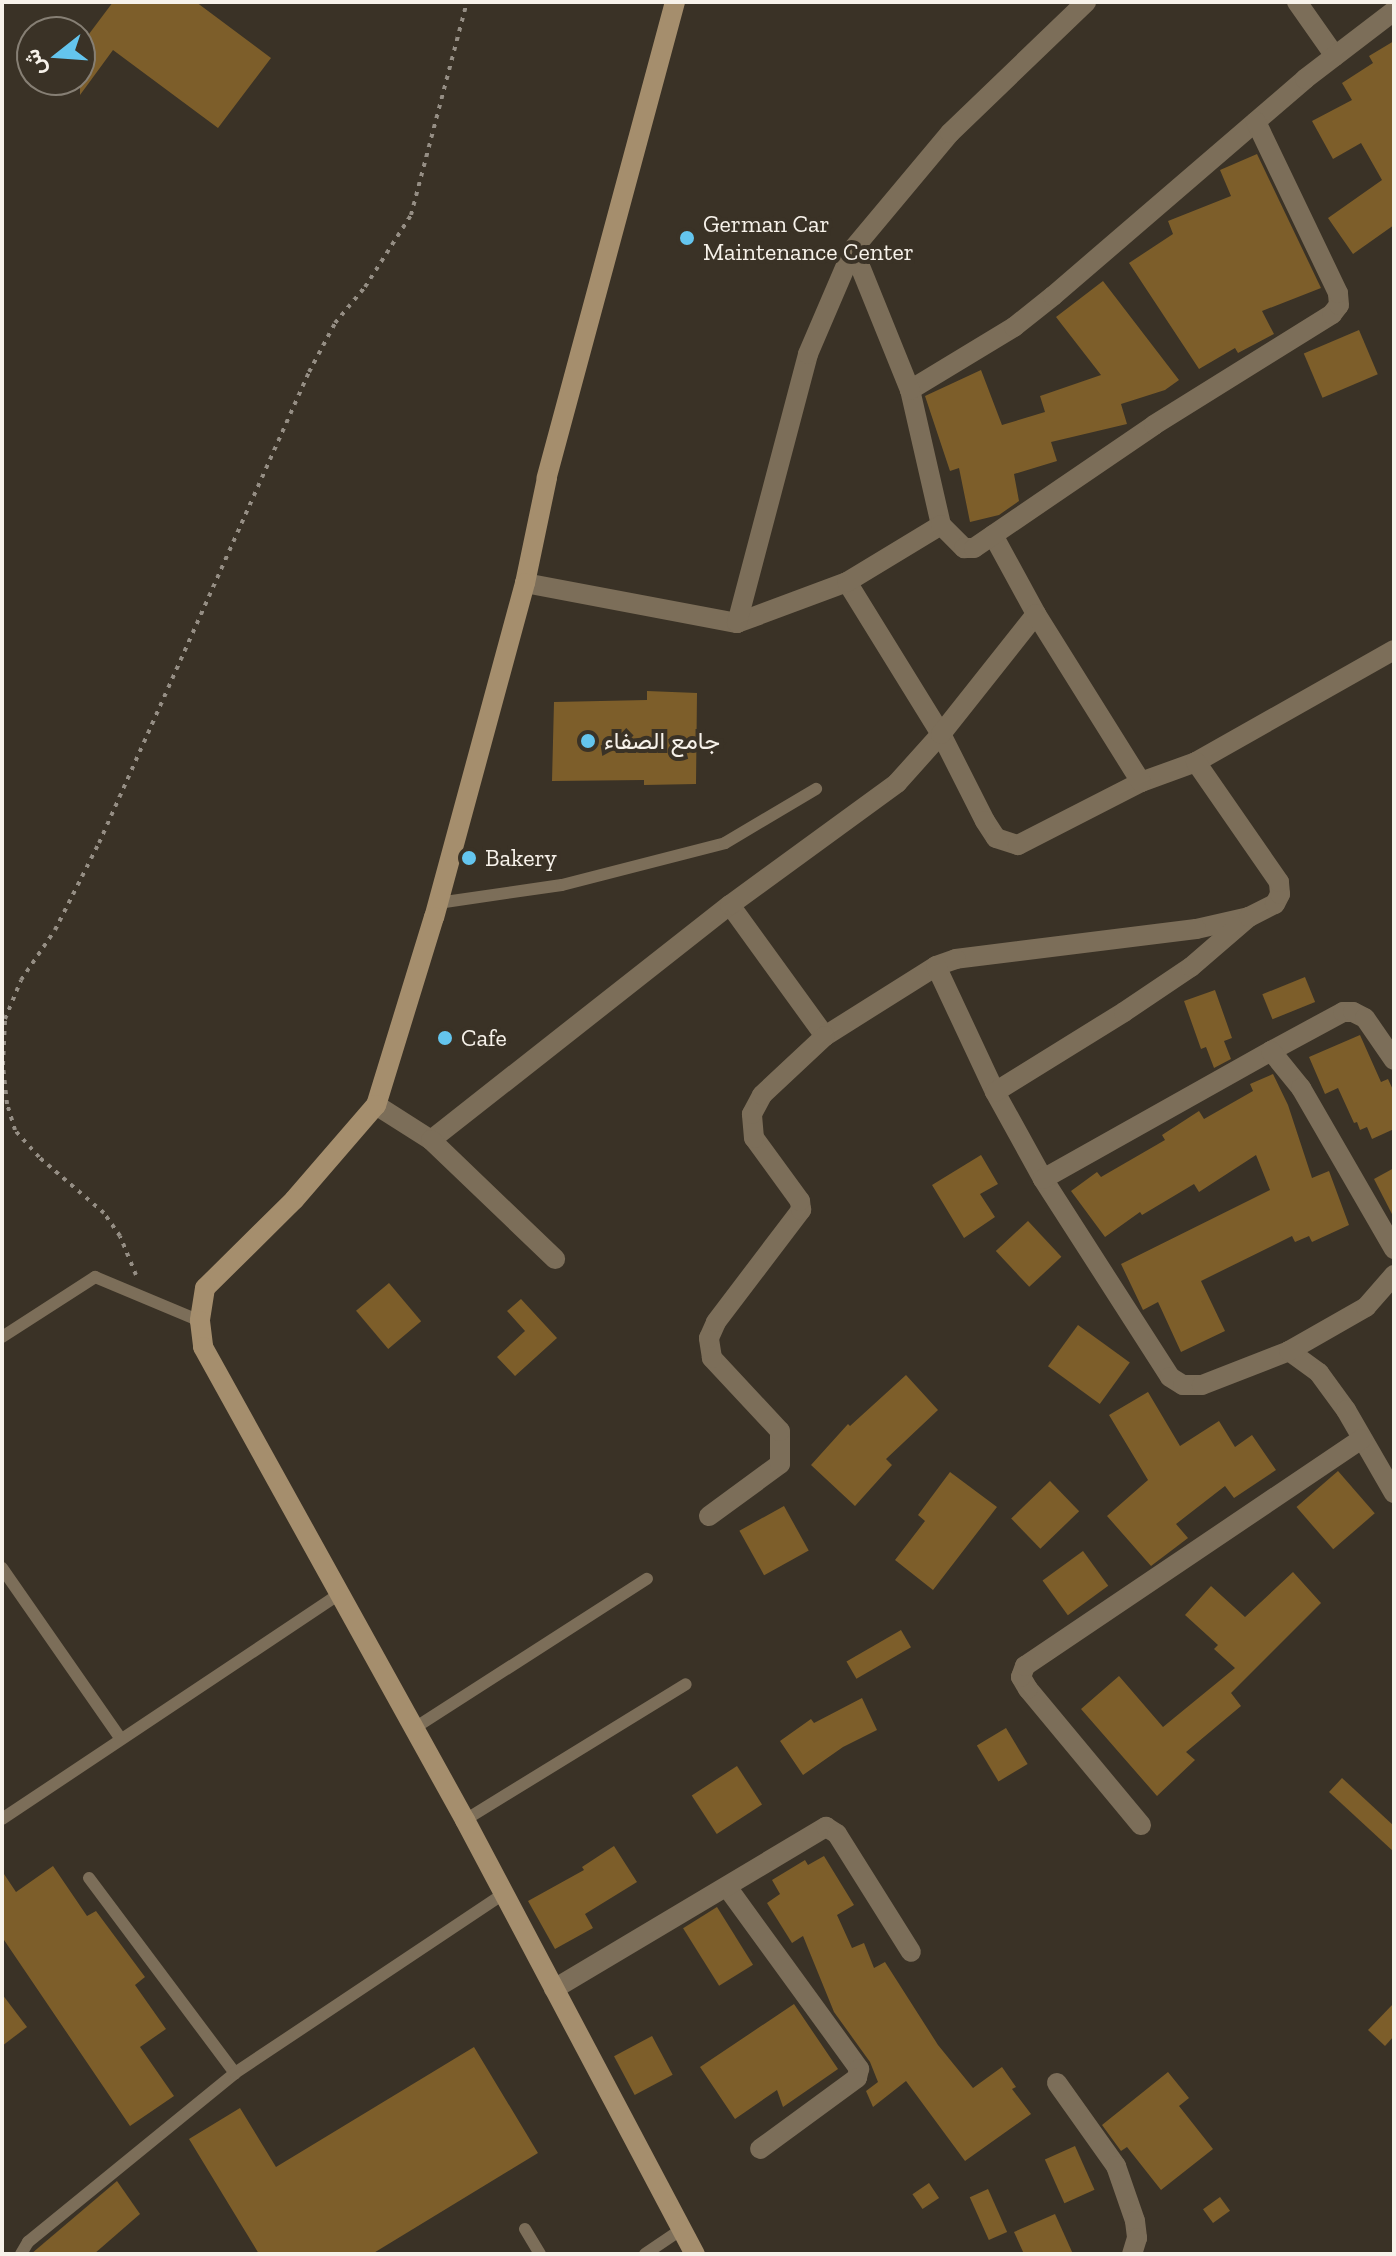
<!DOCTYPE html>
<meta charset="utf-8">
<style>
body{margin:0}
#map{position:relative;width:1396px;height:2256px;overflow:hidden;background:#3a3226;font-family:"Zilla Slab",Vazirmatn,serif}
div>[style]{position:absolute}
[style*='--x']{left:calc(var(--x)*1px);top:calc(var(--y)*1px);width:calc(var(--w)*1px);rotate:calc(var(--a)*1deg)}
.building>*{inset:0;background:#7d5e2a;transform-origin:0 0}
.path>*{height:4px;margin-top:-2px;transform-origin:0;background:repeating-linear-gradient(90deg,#958e84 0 4px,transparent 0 10px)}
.lane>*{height:12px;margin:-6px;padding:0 6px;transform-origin:6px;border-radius:6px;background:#7c6e59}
.street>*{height:20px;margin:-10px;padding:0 10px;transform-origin:10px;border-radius:10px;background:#7c6e59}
.secondary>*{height:20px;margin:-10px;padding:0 10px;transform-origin:10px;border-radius:10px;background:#a58e6d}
.dots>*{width:22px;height:22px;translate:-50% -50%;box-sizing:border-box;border:4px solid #3a3226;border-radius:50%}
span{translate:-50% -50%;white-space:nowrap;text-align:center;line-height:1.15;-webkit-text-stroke:8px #3a3226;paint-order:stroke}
.poi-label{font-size:24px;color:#f7f2ea}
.left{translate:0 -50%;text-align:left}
.frame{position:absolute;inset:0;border:4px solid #f7f2ea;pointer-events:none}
.north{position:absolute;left:16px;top:16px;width:80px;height:80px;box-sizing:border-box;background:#3a3226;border:2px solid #867f74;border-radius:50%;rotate:253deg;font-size:22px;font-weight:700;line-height:32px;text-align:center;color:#f7f2ea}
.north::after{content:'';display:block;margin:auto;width:28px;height:36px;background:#64c5ee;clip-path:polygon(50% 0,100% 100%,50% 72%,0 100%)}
</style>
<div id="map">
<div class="building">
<i style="clip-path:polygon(113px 2px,196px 2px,271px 58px,218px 128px,113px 50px,80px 95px,80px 46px)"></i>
<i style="clip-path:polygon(1394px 41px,1394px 225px,1353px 254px,1328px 218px,1382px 180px,1361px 143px,1333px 159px,1312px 121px,1352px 100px,1342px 83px,1373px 63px,1369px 56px)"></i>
<i style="clip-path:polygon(1257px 154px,1321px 288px,1262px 311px,1274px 334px,1238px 353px,1235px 348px,1199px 369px,1129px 263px,1173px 234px,1168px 221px,1231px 196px,1220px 170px)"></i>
<i style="clip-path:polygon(1103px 281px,1179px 380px,1165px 390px,1121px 404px,1127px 424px,1051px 442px,1057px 461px,1014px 474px,1019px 501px,999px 515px,970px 522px,959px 468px,950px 471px,925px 396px,981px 370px,1002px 425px,1045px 412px,1040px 396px,1101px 375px,1056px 317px)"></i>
<i style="left:1359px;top:330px;width:48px;height:60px;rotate:67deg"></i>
<i style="clip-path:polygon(647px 691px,697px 693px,696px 784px,644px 785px,644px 780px,552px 781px,554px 702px,647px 700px)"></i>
<i style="left:1305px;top:977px;width:27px;height:46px;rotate:68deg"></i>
<i style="clip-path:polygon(1215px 990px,1232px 1038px,1224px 1041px,1231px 1059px,1214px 1068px,1206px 1047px,1201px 1049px,1184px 1001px)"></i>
<i style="clip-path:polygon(1360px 1035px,1381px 1082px,1388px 1079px,1394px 1092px,1394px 1129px,1372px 1139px,1367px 1127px,1360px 1130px,1357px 1122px,1354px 1123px,1338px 1088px,1325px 1094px,1309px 1057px)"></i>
<i style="clip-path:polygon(1273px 1074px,1288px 1105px,1312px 1178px,1329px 1171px,1349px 1225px,1312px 1242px,1309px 1236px,1295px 1242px,1292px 1236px,1201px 1281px,1225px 1331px,1181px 1352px,1158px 1302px,1143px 1310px,1121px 1264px,1270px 1190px,1256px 1155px,1199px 1192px,1194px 1184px,1142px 1215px,1140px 1212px,1105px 1237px,1071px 1191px,1097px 1172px,1101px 1177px,1165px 1140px,1162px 1135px,1199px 1111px,1204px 1119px,1253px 1091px,1250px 1084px)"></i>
<i style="clip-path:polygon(981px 1155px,998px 1184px,980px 1194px,995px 1217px,964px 1238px,932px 1185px)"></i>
<i style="clip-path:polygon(1394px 1168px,1394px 1218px,1374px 1179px)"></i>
<i style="left:1028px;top:1221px;width:49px;height:44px;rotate:47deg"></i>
<i style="left:389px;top:1283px;width:50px;height:43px;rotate:50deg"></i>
<i style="clip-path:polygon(521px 1299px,557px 1338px,515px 1376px,497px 1357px,525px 1331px,507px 1311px)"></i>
<i style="left:1078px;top:1325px;width:64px;height:51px;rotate:36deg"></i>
<i style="clip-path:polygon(906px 1375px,938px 1410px,886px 1459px,892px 1465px,855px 1506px,811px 1465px,848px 1424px,850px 1426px)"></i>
<i style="clip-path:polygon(1148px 1392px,1180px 1446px,1219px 1421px,1235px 1447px,1252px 1435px,1276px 1470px,1234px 1498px,1225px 1486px,1176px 1524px,1188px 1538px,1151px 1566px,1107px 1516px,1148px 1480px,1109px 1415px)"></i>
<i style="left:1338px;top:1471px;width:56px;height:55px;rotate:49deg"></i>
<i style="clip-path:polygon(950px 1472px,997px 1507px,933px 1590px,895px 1560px,925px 1521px,918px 1515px)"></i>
<i style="left:1050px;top:1481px;width:42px;height:54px;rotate:46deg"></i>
<i style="left:784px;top:1506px;width:51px;height:51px;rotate:61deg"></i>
<i style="left:1083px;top:1551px;width:43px;height:50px;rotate:54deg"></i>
<i style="clip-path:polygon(1293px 1572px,1321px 1603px,1231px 1693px,1241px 1706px,1186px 1752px,1195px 1760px,1157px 1796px,1081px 1709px,1119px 1676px,1163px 1727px,1235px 1668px,1214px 1649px,1218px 1645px,1185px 1615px,1211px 1586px,1245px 1617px)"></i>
<i style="left:901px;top:1630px;width:20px;height:63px;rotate:60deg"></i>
<i style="clip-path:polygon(862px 1698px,877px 1730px,843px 1747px,803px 1775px,780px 1741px,811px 1719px,814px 1723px)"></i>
<i style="left:1006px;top:1728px;width:42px;height:34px;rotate:59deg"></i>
<i style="left:737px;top:1766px;width:46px;height:54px;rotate:57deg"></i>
<i style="clip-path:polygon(1342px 1778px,1394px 1826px,1394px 1852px,1329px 1792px)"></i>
<i style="clip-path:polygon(614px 1846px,637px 1882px,585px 1914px,593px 1928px,555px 1949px,528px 1901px,584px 1870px,582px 1867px)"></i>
<i style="clip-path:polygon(824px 1856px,854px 1905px,837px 1915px,852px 1948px,864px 1943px,874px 1968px,885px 1962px,938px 2045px,973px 2088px,1002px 2067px,1016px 2087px,1012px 2089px,1031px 2114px,965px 2161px,906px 2081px,873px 2107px,866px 2091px,878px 2082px,870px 2062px,834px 2012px,803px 1936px,792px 1943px,767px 1903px,780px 1894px,772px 1880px,805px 1860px,808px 1865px)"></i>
<i style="clip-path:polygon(53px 1866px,87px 1916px,96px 1911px,145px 1977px,135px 1985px,166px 2029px,140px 2047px,174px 2096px,130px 2126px,2px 1937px,2px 1871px,16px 1892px)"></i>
<i style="left:717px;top:1907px;width:68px;height:40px;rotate:58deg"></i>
<i style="clip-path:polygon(2px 1994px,27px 2027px,2px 2046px)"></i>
<i style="clip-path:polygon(1394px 2003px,1394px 2036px,1385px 2046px,1368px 2030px)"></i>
<i style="clip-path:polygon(794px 2004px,838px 2069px,783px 2107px,777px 2090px,735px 2119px,700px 2067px)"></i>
<i style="left:652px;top:2036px;width:44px;height:43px;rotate:62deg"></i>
<i style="clip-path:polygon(474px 2047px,538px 2153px,372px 2254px,259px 2254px,189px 2139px,240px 2108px,276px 2167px)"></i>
<i style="clip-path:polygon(1168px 2072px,1189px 2098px,1179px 2106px,1213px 2149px,1161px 2190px,1127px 2147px,1121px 2151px,1102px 2125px)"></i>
<i style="left:1075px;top:2146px;width:48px;height:33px;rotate:66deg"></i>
<i style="clip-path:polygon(117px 2181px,140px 2214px,94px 2254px,31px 2254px)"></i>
<i style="left:929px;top:2183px;width:18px;height:20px;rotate:56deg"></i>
<i style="left:988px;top:2189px;width:47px;height:20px;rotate:66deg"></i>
<i style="left:1220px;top:2197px;width:17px;height:21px;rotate:54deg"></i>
<i style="clip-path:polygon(1055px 2214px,1073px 2254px,1024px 2254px,1014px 2232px)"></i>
</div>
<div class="path">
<i style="--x:136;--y:1275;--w:42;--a:-112.3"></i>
<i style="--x:120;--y:1236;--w:28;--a:-125"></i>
<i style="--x:104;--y:1213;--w:86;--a:-139.3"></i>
<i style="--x:39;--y:1157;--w:36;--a:-132"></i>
<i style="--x:15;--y:1130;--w:27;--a:-107"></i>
<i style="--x:7;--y:1104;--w:39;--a:-96"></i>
<i style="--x:3;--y:1065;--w:46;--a:-87.5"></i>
<i style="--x:5;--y:1019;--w:42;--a:-67.7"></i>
<i style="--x:21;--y:980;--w:60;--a:-55.8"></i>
<i style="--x:55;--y:930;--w:97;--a:-63.2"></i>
<i style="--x:99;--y:843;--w:516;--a:-65.97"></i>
<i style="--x:309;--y:372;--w:55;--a:-62"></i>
<i style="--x:335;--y:323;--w:47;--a:-50.2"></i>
<i style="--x:365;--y:287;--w:85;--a:-57.4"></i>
<i style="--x:411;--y:215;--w:220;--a:-75.3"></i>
</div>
<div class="lane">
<i style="--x:438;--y:903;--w:125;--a:-8.3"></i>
<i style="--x:562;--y:885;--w:168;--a:-14.4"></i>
<i style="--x:725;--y:843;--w:106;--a:-30.7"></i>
<i style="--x:2;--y:1337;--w:111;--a:-32.8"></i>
<i style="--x:95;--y:1277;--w:114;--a:22.7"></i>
<i style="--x:2;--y:1568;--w:208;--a:55.2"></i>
<i style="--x:413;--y:1729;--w:278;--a:-32.7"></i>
<i style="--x:2;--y:1819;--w:405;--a:-33.7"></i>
<i style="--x:465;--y:1820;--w:259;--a:-31.6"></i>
<i style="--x:89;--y:1878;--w:244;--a:53.2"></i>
<i style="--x:525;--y:2229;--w:29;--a:59"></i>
<i style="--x:21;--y:2254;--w:14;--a:-60"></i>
<i style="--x:28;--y:2242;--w:267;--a:-39.2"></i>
<i style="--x:235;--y:2073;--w:322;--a:-33.7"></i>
<i style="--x:645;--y:2254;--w:45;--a:-34"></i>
</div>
<div class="street">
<i style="--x:1297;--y:2;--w:66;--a:54.9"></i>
<i style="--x:910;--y:390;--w:122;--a:-31.2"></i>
<i style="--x:1014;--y:327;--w:50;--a:-38.5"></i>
<i style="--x:1053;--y:296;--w:333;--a:-40.7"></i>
<i style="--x:1305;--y:79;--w:112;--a:-37.4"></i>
<i style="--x:941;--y:525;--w:139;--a:-102.9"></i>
<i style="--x:910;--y:390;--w:152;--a:-112"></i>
<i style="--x:853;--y:249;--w:151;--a:-50.1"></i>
<i style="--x:950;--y:133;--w:189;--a:-43.9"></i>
<i style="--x:993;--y:535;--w:90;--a:61.4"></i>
<i style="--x:847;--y:582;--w:179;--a:58.3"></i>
<i style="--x:941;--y:734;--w:97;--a:63.2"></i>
<i style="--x:985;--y:821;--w:20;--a:57"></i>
<i style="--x:996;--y:838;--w:23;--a:18"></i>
<i style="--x:1018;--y:845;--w:138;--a:-27.1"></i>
<i style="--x:1141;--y:782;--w:59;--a:-20"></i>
<i style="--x:1196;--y:762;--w:227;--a:-29.5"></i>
<i style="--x:525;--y:583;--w:216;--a:10.7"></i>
<i style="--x:737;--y:623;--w:117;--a:-20.4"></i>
<i style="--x:847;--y:582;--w:110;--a:-31.2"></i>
<i style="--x:941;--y:525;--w:33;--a:45"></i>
<i style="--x:964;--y:548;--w:10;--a:0"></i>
<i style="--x:974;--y:548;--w:218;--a:-34.3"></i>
<i style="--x:1154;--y:425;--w:210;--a:-31.9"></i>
<i style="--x:1332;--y:314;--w:11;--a:-52"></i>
<i style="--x:1339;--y:305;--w:12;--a:-95"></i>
<i style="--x:1338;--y:293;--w:190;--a:-115.6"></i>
<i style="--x:737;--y:623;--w:278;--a:-75.2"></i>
<i style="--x:808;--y:354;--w:114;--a:-66.8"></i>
<i style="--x:730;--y:905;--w:162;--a:54.1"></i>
<i style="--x:825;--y:1036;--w:131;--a:-32.2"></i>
<i style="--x:1249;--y:917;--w:54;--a:167.2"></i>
<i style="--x:1196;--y:929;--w:242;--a:172.9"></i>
<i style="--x:956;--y:959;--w:21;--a:161"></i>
<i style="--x:936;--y:966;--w:139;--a:64.9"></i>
<i style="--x:995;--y:1092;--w:99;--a:61.1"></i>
<i style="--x:1043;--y:1179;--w:235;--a:57.3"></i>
<i style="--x:1170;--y:1377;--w:15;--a:32"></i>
<i style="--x:1183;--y:1385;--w:19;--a:0"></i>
<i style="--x:1202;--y:1385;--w:93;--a:-21.3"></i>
<i style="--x:1289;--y:1351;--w:37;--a:36"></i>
<i style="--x:1319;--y:1373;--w:46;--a:53.9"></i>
<i style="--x:1346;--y:1410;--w:96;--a:60"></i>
<i style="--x:1271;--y:1051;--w:82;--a:-28.4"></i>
<i style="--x:1343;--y:1012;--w:10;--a:0"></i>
<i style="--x:1353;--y:1012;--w:13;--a:27"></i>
<i style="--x:1365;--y:1018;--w:51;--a:55.4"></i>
<i style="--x:995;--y:1092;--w:152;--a:-31.8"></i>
<i style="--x:1124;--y:1012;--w:81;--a:-33.9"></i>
<i style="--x:1191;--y:967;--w:77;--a:-40.8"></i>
<i style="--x:1249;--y:917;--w:29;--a:-27"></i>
<i style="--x:1275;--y:904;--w:11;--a:-63"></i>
<i style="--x:1280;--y:894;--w:12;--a:-95"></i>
<i style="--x:1279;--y:882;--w:146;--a:-124.7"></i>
<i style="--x:376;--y:1105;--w:65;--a:32.5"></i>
<i style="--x:431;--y:1140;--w:380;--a:-38.2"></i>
<i style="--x:730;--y:905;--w:207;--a:-36.1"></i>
<i style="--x:897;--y:783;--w:66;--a:-48.1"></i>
<i style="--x:941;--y:734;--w:153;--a:-51.6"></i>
<i style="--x:1036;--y:614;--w:198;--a:58"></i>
<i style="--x:431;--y:1140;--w:172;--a:43.8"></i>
<i style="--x:1043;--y:1179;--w:261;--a:-29.3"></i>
<i style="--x:1271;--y:1051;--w:48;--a:51"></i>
<i style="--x:1301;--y:1088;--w:186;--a:60"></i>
<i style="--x:1289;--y:1351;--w:89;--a:-29.7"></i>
<i style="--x:1366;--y:1307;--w:43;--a:-48.8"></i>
<i style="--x:709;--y:1516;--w:88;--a:-36.2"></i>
<i style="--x:780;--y:1464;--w:33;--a:-90"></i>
<i style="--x:780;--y:1431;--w:100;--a:-133"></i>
<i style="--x:712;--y:1358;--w:20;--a:-99"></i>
<i style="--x:709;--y:1338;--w:17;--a:-66"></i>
<i style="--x:716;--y:1322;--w:141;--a:-52.8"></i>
<i style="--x:801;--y:1210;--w:9;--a:-96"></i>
<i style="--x:800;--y:1201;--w:78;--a:-126.1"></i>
<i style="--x:754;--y:1138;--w:24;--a:-95"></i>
<i style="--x:752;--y:1114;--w:21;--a:-62"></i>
<i style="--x:762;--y:1095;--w:86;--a:-43.1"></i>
<i style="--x:1141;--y:1825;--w:177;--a:-129.7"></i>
<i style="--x:1028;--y:1689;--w:14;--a:-120"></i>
<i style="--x:1021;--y:1677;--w:12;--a:-70"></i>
<i style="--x:1025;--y:1666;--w:406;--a:-34"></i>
<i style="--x:727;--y:1887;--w:225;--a:54"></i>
<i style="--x:859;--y:2069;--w:9;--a:103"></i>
<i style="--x:857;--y:2078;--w:120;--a:143.8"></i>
<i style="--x:554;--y:1989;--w:317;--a:-30.8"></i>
<i style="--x:826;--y:1827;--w:13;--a:32"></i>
<i style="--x:837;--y:1834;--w:139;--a:57.9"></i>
<i style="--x:1057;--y:2083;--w:102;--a:54.6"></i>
<i style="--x:1116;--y:2166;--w:58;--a:70.9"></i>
<i style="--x:1135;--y:2221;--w:17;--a:83"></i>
<i style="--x:1137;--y:2238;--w:17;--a:107"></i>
</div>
<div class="secondary">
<i style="--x:675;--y:2;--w:493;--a:105.1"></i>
<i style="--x:547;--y:478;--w:107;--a:101.8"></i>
<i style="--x:525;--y:583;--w:346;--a:105.2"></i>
<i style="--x:434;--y:917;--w:197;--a:107.1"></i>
<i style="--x:376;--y:1105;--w:125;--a:130.8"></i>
<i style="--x:294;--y:1200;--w:125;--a:135.3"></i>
<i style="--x:205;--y:1288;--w:33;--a:99"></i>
<i style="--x:200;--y:1321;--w:26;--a:83"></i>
<i style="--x:203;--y:1347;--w:541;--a:61.02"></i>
<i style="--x:465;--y:1820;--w:491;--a:62.1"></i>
</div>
<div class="dots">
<i style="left:687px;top:238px;background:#64c5ee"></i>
<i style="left:588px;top:741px;background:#64c5ee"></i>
<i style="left:469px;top:858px;background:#64c5ee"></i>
<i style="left:445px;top:1038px;background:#64c5ee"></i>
</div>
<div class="poi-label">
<span class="left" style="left:703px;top:238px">German Car<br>Maintenance Center</span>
<span class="left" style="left:604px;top:741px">جامع الصفاء</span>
<span class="left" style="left:485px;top:858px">Bakery</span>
<span class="left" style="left:461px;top:1038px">Cafe</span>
</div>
<div class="frame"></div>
<div class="north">ش</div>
</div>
